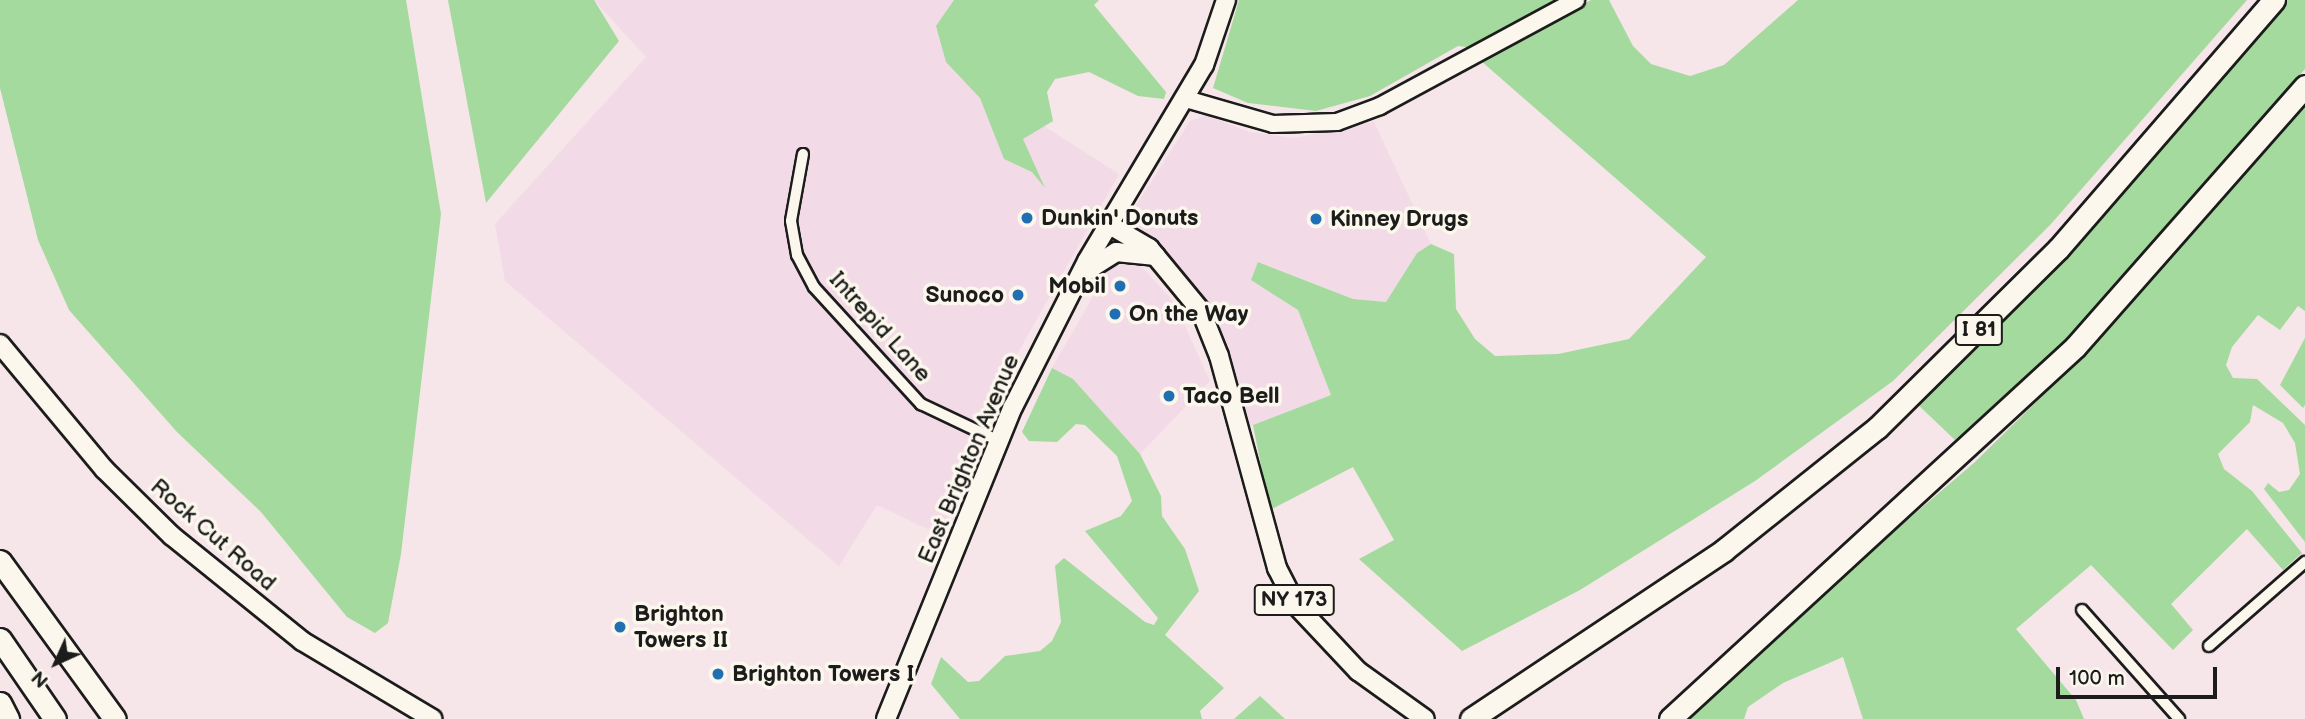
<!DOCTYPE html>
<style>
body{margin:0}
#map{position:relative;width:2305px;height:719px;overflow:hidden;background:#f6e6e9;font-family:"Balsamiq Sans",sans-serif}
div>[style]{position:absolute}
[style*='--x']{left:calc(var(--x)*1px);top:calc(var(--y)*1px);width:calc(var(--w)*1px);rotate:calc(var(--a)*1deg)}
.built>*{inset:0;background:#f2dae7}
.green>*{inset:0;background:#a4da9e}
.roads{filter:drop-shadow(2px 0 #1c1c1c) drop-shadow(-2px 0 #1c1c1c) drop-shadow(0 2px #1c1c1c) drop-shadow(0 -2px #1c1c1c)}
.street>*{height:10px;margin:-5px;padding:0 5px;transform-origin:5px;border-radius:5px;background:#fbf7ec}
.secondary>*{height:16px;margin:-8px;padding:0 8px;transform-origin:8px;border-radius:8px;background:#fbf7ec}
.primary>*{height:18px;margin:-9px;padding:0 9px;transform-origin:9px;border-radius:9px;background:#fbf7ec}
.highway>*{height:21px;margin:-10.5px;padding:0 10.5px;transform-origin:10.5px;border-radius:10.5px;background:#fbf7ec}
.dots>*{width:19px;height:19px;translate:-50% -50%;box-sizing:border-box;border:4px solid #fbf7ec;border-radius:50%}
span{translate:-50% -50%;white-space:nowrap;text-align:center;line-height:1.15;-webkit-text-stroke:7px #fbf7ec;paint-order:stroke}
.shield-label span{padding:2px 5px;background:#fbf7ec;border:2px solid;border-radius:5px;-webkit-text-stroke-width:0}
.shield-label{font-size:21px;color:#1c1c1c;font-weight:700}
.poi-label{font-size:23px;color:#1c1c1c;font-weight:700}
.left{translate:0 -50%;text-align:left}
.right{translate:-100% -50%;text-align:right}
.street-label{font-size:23px;color:#1c1c1c}
.north{position:absolute;left:21px;top:628px;width:70px;height:70px;-webkit-text-stroke:5px #fbf7ec;paint-order:stroke;rotate:225deg;font-size:19px;font-weight:700;line-height:28px;text-align:center;color:#1c1c1c}
.north::after{content:'';display:block;margin:auto;width:24px;height:32px;background:#1c1c1c;clip-path:polygon(50% 0,100% 100%,50% 72%,0 100%)}
.scale{position:absolute;left:2056px;top:667px;width:161px;height:32px;box-sizing:border-box;border:4px solid #1c1c1c;border-top:0;padding-left:9px;font-size:21px;line-height:24px;white-space:nowrap;color:#1c1c1c;-webkit-text-stroke:5px #fbf7ec;paint-order:stroke}
</style>
<div id="map">
<div class="built">
<i style="clip-path:polygon(594px 0,954px 0,1044px 126px,1119px 174px,1016px 356px,942px 536px,877px 505px,839px 566px,505px 281px,495px 224px,646px 57px)"></i>
<i style="clip-path:polygon(1206px 115px,1249px 132px,1294px 138px,1374px 122px,1431px 244px,1417px 253px,1386px 302px,1353px 299px,1259px 262px,1252px 280px,1298px 310px,1331px 395px,1243px 429px,1225px 346px,1204px 305px,1130px 215px,1190px 121px)"></i>
<i style="clip-path:polygon(1122px 261px,1141px 266px,1174px 302px,1210px 381px,1140px 454px,1073px 379px,1052px 368px,1107px 272px)"></i>
</div>
<div class="green">
<i style="clip-path:polygon(0 0,406px 0,441px 214px,401px 554px,388px 623px,375px 633px,347px 617px,261px 512px,177px 432px,69px 310px,38px 240px,0 88px)"></i>
<i style="clip-path:polygon(448px 0,594px 0,619px 41px,486px 203px)"></i>
<i style="clip-path:polygon(954px 0,1099px 0,1094px 5px,1166px 92px,1164px 99px,1138px 96px,1089px 72px,1055px 79px,1047px 92px,1053px 121px,1023px 139px,1045px 188px,1032px 172px,1004px 159px,980px 98px,946px 62px,936px 26px)"></i>
<i style="clip-path:polygon(1239px 0,1566px 0,1474px 48px,1458px 46px,1370px 96px,1316px 111px,1248px 103px,1213px 88px)"></i>
<i style="clip-path:polygon(1591px 0,1609px 0,1633px 46px,1651px 64px,1690px 76px,1724px 65px,1798px 0,2247px 0,2051px 224px,1893px 381px,1755px 481px,1580px 590px,1462px 651px,1359px 559px,1394px 540px,1353px 467px,1270px 510px,1253px 425px,1331px 395px,1298px 310px,1251px 280px,1258px 262px,1353px 299px,1386px 302px,1417px 253px,1431px 244px,1454px 254px,1456px 309px,1475px 339px,1495px 356px,1558px 354px,1629px 339px,1706px 257px,1481px 61px)"></i>
<i style="clip-path:polygon(2287px 0,2305px 0,2305px 69px,2062px 343px,1955px 440px,1913px 400px,2056px 267px)"></i>
<i style="clip-path:polygon(2305px 104px,2305px 311px,2298px 306px,2280px 330px,2258px 315px,2232px 347px,2226px 365px,2233px 378px,2257px 379px,2305px 425px,2305px 542px,2264px 489px,2268px 483px,2279px 492px,2289px 490px,2300px 474px,2295px 443px,2283px 423px,2253px 405px,2250px 422px,2218px 454px,2224px 469px,2252px 491px,2302px 553px,2283px 570px,2247px 529px,2171px 604px,2193px 630px,2173px 650px,2091px 565px,2016px 629px,2076px 700px,2084px 719px,1863px 719px,1843px 657px,1783px 683px,1748px 707px,1744px 719px,1692px 719px,1686px 710px,1975px 462px,2081px 358px)"></i>
<i style="clip-path:polygon(2305px 338px,2305px 405px,2303px 408px,2280px 385px)"></i>
<i style="clip-path:polygon(1052px 368px,1073px 379px,1140px 454px,1161px 496px,1162px 516px,1185px 549px,1199px 591px,1165px 635px,1224px 688px,1200px 711px,1202px 719px,960px 719px,931px 684px,941px 657px,968px 682px,979px 681px,1005px 656px,1040px 651px,1052px 641px,1061px 622px,1055px 566px,1064px 558px,1145px 622px,1154px 625px,1158px 618px,1085px 531px,1121px 516px,1132px 501px,1117px 456px,1085px 425px,1076px 424px,1057px 442px,1029px 441px,1022px 432px)"></i>
<i style="clip-path:polygon(1260px 696px,1285px 719px,1234px 719px)"></i>
</div>
<div class="roads">
<div class="street">
<i style="--x:803;--y:154;--w:68;--a:100.2"></i>
<i style="--x:791;--y:221;--w:35;--a:80"></i>
<i style="--x:797;--y:255;--w:36;--a:62"></i>
<i style="--x:814;--y:287;--w:159;--a:47.6"></i>
<i style="--x:921;--y:404;--w:86;--a:25.4"></i>
<i style="--x:2082;--y:610;--w:146;--a:48.3"></i>
<i style="--x:2209;--y:646;--w:128;--a:-41.2"></i>
</div>
<div class="secondary">
<i style="--x:1186;--y:99;--w:91;--a:16"></i>
<i style="--x:1273;--y:124;--w:64;--a:-1.8"></i>
<i style="--x:1337;--y:122;--w:46;--a:-20.4"></i>
<i style="--x:1380;--y:106;--w:223;--a:-28.4"></i>
</div>
<div class="primary">
<i style="--x:1108;--y:224;--w:48;--a:30.3"></i>
<i style="--x:1149;--y:248;--w:82;--a:50.5"></i>
<i style="--x:1201;--y:311;--w:48;--a:68.2"></i>
<i style="--x:1219;--y:356;--w:220;--a:74.7"></i>
<i style="--x:1277;--y:568;--w:42;--a:62.8"></i>
<i style="--x:1296;--y:605;--w:91;--a:46.8"></i>
<i style="--x:1358;--y:671;--w:82;--a:35.6"></i>
<i style="--x:1086;--y:271;--w:36;--a:-32"></i>
<i style="--x:1116;--y:252;--w:40;--a:5.7"></i>
<i style="--x:0;--y:344;--w:163;--a:50.2"></i>
<i style="--x:104;--y:469;--w:95;--a:44.6"></i>
<i style="--x:172;--y:536;--w:167;--a:38.9"></i>
<i style="--x:302;--y:641;--w:152;--a:30.8"></i>
<i style="--x:886;--y:719;--w:337;--a:-67.9"></i>
<i style="--x:1013;--y:407;--w:164;--a:-63.1"></i>
<i style="--x:1087;--y:261;--w:228;--a:-59.2"></i>
<i style="--x:1204;--y:65;--w:69;--a:-71.3"></i>
</div>
<div class="highway">
<i style="--x:0;--y:561;--w:195;--a:54"></i>
<i style="--x:0;--y:639;--w:97;--a:55.5"></i>
<i style="--x:0;--y:703;--w:18;--a:63"></i>
<i style="--x:1471;--y:719;--w:304;--a:-33.7"></i>
<i style="--x:1724;--y:550;--w:196;--a:-38.6"></i>
<i style="--x:1877;--y:428;--w:255;--a:-44.7"></i>
<i style="--x:2058;--y:249;--w:330;--a:-49.1"></i>
<i style="--x:1670;--y:719;--w:550;--a:-42.57"></i>
<i style="--x:2075;--y:347;--w:348;--a:-48.6"></i>
</div>
</div>
<div class="dots">
<i style="left:1027px;top:218px;background:#1f6fb2"></i>
<i style="left:1316px;top:219px;background:#1f6fb2"></i>
<i style="left:1120px;top:286px;background:#1f6fb2"></i>
<i style="left:1018px;top:295px;background:#1f6fb2"></i>
<i style="left:1115px;top:314px;background:#1f6fb2"></i>
<i style="left:1169px;top:396px;background:#1f6fb2"></i>
<i style="left:620px;top:627px;background:#1f6fb2"></i>
<i style="left:718px;top:674px;background:#1f6fb2"></i>
</div>
<div class="shield-label">
<span style="left:1979px;top:330px">I 81</span>
<span style="left:1294px;top:600px">NY 173</span>
</div>
<div class="poi-label">
<span class="left" style="left:1041px;top:218px">Dunkin' Donuts</span>
<span class="left" style="left:1330px;top:219px">Kinney Drugs</span>
<span class="right" style="left:1106px;top:286px">Mobil</span>
<span class="right" style="left:1004px;top:295px">Sunoco</span>
<span class="left" style="left:1129px;top:314px">On the Way</span>
<span class="left" style="left:1183px;top:396px">Taco Bell</span>
<span class="left" style="left:634px;top:627px">Brighton<br>Towers II</span>
<span class="left" style="left:732px;top:674px">Brighton Towers I</span>
</div>
<div class="street-label">
<span style="left:880px;top:327px;rotate:48deg">Intrepid Lane</span>
<span style="left:969px;top:459px;rotate:-67deg">East Brighton Avenue</span>
<span style="left:213px;top:535px;rotate:41deg">Rock Cut Road</span>
</div>
<div class="north">N</div>
<div class="scale">100 m</div>
</div>
